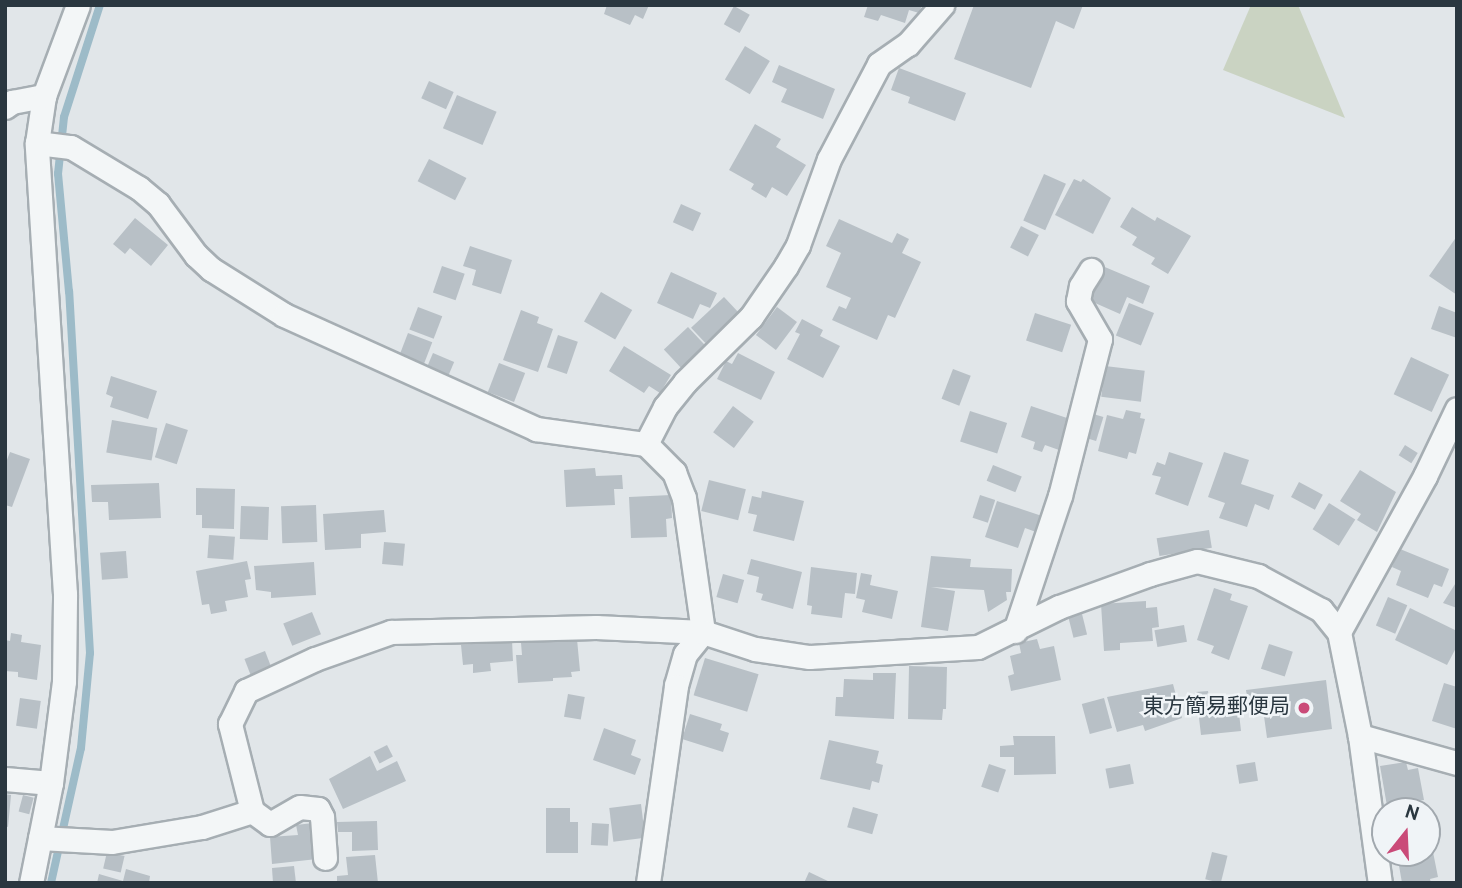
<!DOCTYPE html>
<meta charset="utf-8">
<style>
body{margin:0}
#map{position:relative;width:1462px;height:888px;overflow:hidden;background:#e1e6e9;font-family:Overpass,"Noto Sans JP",sans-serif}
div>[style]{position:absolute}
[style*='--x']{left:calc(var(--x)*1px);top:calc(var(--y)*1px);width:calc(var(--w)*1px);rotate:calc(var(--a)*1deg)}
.green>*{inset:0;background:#cad3c2}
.stream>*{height:8px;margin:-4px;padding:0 4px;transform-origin:4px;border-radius:4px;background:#9dbbc8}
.building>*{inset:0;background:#b8c0c6;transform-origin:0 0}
.roads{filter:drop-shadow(2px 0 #a6aeb3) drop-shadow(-2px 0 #a6aeb3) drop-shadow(0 2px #a6aeb3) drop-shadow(0 -2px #a6aeb3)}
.minor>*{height:23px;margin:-11.5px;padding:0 11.5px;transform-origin:11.5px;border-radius:11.5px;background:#f3f6f7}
.dots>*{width:19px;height:19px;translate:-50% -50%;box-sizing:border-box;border:4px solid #f0f4f7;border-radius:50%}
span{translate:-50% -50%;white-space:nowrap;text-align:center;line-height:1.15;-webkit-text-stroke:5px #f0f4f7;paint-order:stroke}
.poi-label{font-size:21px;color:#2a3740}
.right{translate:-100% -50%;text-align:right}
.frame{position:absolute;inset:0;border:7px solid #2a3740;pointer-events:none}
.north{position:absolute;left:1371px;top:797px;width:70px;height:70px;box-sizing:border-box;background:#f0f4f7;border:2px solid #a1a8ae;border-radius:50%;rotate:18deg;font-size:19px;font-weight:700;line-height:28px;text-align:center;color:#2a3740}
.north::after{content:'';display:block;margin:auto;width:24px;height:32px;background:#ca4a78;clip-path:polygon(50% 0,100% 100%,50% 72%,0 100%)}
</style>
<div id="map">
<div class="green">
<i style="clip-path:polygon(1251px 5px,1298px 5px,1345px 118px,1223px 70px)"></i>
</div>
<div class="stream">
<i style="--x:51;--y:883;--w:138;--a:-77.5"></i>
<i style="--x:81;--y:748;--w:95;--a:-84.6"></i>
<i style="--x:90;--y:653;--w:362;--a:-93.3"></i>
<i style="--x:69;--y:292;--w:119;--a:-95.3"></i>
<i style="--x:58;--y:174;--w:57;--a:-84"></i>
<i style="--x:64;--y:117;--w:118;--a:-72.2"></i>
</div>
<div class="building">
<i style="clip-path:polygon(607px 5px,649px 5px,643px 19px,635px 15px,630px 25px,604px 14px)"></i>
<i style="clip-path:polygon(868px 5px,922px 5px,919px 13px,909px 10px,905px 23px,881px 15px,878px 21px,864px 17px)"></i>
<i style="clip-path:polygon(974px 5px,1083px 5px,1074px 29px,1056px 21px,1031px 88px,954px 59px)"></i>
<i style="left:734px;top:6px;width:18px;height:21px;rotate:29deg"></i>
<i style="left:745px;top:46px;width:29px;height:39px;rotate:31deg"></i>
<i style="clip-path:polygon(779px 65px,835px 89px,823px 119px,781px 102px,787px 89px,772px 82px)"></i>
<i style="clip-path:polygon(899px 68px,966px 93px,955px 121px,908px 103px,910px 97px,891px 90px)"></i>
<i style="left:429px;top:81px;width:27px;height:19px;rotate:24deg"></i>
<i style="left:457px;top:95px;width:43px;height:36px;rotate:23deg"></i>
<i style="clip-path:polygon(755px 124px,781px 139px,776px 147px,806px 165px,787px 196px,772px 187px,766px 198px,751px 189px,754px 184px,729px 170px)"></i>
<i style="left:429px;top:159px;width:42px;height:25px;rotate:27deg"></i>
<i style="left:1044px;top:174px;width:24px;height:51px;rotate:24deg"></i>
<i style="clip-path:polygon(1074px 179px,1081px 182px,1083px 179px,1111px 198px,1093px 234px,1055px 215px)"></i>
<i style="left:681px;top:204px;width:22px;height:20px;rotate:24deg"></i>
<i style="clip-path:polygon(1132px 207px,1155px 221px,1157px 217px,1191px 236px,1168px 274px,1151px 264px,1155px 258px,1132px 245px,1137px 237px,1120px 227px)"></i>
<i style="clip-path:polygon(135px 218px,168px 245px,151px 266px,130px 248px,125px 254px,113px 244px)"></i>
<i style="clip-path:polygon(839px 219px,892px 243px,897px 233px,909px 239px,902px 253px,921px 262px,895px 318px,888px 315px,877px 340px,832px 320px,839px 306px,846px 309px,851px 298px,826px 287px,841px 253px,826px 246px)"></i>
<i style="left:1021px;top:226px;width:20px;height:24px;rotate:27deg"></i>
<i style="clip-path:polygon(1457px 236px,1457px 295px,1429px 276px)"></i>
<i style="clip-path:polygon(470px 246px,512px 260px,501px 294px,472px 285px,476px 270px,463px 266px)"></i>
<i style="clip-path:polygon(1100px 265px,1150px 286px,1143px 304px,1127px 297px,1120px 314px,1086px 299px)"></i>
<i style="left:442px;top:266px;width:24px;height:28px;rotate:19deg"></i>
<i style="clip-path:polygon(671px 272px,717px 293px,710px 308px,700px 304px,693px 319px,657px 303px)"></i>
<i style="left:601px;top:292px;width:36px;height:34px;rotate:30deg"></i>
<i style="left:724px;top:297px;width:21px;height:45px;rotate:47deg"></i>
<i style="left:1129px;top:303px;width:27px;height:35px;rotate:22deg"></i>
<i style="clip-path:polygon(1439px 306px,1457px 313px,1457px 338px,1431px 329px)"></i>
<i style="left:418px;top:307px;width:26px;height:24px;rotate:21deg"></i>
<i style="left:777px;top:307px;width:25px;height:35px;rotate:37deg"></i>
<i style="clip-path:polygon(521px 310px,539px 317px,537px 323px,553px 329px,538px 372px,503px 360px)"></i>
<i style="left:1035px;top:313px;width:38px;height:29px;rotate:18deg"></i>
<i style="clip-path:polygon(802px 319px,823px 330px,820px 336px,840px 346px,823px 378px,787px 359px,800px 334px,795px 332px)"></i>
<i style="left:688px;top:327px;width:25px;height:33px;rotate:47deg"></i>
<i style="left:408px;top:333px;width:26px;height:23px;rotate:21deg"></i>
<i style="left:558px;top:335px;width:21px;height:34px;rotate:19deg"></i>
<i style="clip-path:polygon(624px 346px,671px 375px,660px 393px,649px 386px,644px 393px,609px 371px)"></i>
<i style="left:433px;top:353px;width:23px;height:15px;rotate:23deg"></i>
<i style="clip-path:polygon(738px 353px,775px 372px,761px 400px,717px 379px,726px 361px,732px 364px)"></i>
<i style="left:1411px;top:357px;width:42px;height:41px;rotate:25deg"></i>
<i style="left:499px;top:363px;width:28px;height:31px;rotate:21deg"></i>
<i style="left:1105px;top:366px;width:40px;height:31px;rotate:7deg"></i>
<i style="left:953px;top:369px;width:19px;height:32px;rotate:21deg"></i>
<i style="clip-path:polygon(111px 376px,157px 391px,148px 419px,110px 407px,113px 397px,106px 394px)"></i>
<i style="left:733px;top:406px;width:26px;height:33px;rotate:37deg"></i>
<i style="clip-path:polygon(1031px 406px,1070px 419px,1059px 450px,1045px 445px,1042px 452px,1033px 449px,1035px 442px,1021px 437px)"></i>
<i style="clip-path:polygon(1126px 410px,1141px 413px,1140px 418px,1145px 419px,1136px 454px,1129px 452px,1127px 459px,1098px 451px,1107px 415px,1123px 419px)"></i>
<i style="left:970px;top:411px;width:39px;height:32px;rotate:18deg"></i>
<i style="left:1090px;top:413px;width:14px;height:25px;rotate:17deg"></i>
<i style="left:112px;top:420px;width:46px;height:33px;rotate:10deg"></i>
<i style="left:166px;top:423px;width:23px;height:36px;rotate:18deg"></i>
<i style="left:1405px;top:445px;width:15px;height:12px;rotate:32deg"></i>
<i style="clip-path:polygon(10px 452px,30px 459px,12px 507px,5px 505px,5px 465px)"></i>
<i style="clip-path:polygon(1169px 452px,1203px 463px,1188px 506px,1155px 494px,1161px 477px,1152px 475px,1157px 462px,1165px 465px)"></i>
<i style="clip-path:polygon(1224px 452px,1249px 460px,1241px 484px,1274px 495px,1269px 510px,1255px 504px,1247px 527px,1219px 518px,1225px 503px,1208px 497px)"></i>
<i style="left:993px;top:465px;width:31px;height:17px;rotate:22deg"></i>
<i style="clip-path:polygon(595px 468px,596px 476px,622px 475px,623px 489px,614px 489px,615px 505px,566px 507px,564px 470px)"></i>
<i style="clip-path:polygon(1360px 470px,1396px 492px,1377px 532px,1357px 520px,1361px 514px,1340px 501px)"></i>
<i style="left:709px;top:480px;width:38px;height:32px;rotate:14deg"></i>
<i style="left:1299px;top:482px;width:27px;height:17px;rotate:28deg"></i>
<i style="clip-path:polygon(159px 483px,161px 518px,109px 520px,108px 502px,92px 502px,91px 485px)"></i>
<i style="clip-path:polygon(196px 488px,235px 489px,234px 529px,202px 528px,202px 515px,196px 515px)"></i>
<i style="clip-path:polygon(762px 491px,804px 501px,794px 541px,753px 531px,757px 515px,748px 513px,752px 496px,761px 498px)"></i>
<i style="clip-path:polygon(671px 495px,672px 518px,666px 519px,667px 537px,631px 538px,629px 497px)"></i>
<i style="left:980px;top:495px;width:16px;height:24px;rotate:18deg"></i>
<i style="clip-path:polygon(997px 501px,1042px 516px,1036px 532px,1025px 528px,1018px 548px,985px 537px)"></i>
<i style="left:1329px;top:503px;width:31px;height:31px;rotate:32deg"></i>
<i style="left:316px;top:505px;width:37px;height:35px;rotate:88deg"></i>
<i style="left:241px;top:506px;width:28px;height:33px;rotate:2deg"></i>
<i style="clip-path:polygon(384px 510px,386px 532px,361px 534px,361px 548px,325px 550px,323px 514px)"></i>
<i style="left:1209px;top:530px;width:18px;height:53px;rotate:81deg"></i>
<i style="left:209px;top:535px;width:26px;height:23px;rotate:4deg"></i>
<i style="left:384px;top:542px;width:21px;height:22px;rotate:5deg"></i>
<i style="clip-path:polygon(1400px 549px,1449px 569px,1442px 587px,1434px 584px,1428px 598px,1396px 585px,1401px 571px,1392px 567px)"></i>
<i style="left:126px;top:551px;width:27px;height:26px;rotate:86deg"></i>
<i style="clip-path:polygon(931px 556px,971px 559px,970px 567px,1012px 569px,1011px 592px,1006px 592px,1007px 600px,988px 612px,984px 590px,931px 587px,955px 591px,948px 631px,921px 627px)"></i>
<i style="clip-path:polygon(751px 559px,802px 572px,793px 609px,761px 600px,763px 594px,756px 592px,759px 577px,747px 574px)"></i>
<i style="clip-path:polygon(247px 561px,251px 579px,245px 580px,248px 597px,225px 601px,227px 611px,211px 614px,209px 604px,202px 605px,196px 571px)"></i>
<i style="clip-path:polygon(314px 562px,316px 595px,271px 598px,271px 592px,256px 590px,254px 566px)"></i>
<i style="clip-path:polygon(811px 567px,857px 573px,855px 594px,845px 593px,842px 618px,811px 614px,812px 606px,807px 605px)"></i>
<i style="clip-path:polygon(861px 573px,872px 575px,870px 585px,898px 591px,892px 619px,862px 612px,865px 600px,856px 598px)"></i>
<i style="left:723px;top:574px;width:22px;height:24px;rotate:16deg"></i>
<i style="clip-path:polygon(1457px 581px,1457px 608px,1443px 603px)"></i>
<i style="clip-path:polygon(1214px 588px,1232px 594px,1230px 600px,1248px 606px,1229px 660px,1211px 653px,1214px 646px,1197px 640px)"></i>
<i style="left:1388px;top:597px;width:21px;height:31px;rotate:23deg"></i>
<i style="clip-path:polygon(1146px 601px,1146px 608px,1157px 607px,1159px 627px,1152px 628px,1153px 641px,1120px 643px,1120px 650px,1104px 651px,1101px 604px)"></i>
<i style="clip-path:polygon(1410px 608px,1457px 631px,1457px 646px,1447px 665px,1395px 640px)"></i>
<i style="left:312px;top:612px;width:24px;height:31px;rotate:68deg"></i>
<i style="left:1082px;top:614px;width:21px;height:14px;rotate:76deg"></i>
<i style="left:1184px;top:625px;width:17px;height:30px;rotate:80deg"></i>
<i style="clip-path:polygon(11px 633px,22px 635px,21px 642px,41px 645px,37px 680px,18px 677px,18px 672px,5px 671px,5px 640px,10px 641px)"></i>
<i style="clip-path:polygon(577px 639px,580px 671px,571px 672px,572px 677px,553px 678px,553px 681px,518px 683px,516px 655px,522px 655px,521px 643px)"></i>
<i style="clip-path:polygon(1037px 639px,1040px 649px,1054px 646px,1061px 680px,1011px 691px,1008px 676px,1014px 674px,1010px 656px,1021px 653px,1019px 643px)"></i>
<i style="clip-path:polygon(512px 640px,513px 661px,490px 663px,491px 671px,473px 673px,473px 664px,463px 665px,461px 645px)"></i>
<i style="left:1269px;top:644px;width:25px;height:26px;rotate:18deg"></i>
<i style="left:265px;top:651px;width:17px;height:22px;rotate:69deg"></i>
<i style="left:705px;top:658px;width:56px;height:39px;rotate:17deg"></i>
<i style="clip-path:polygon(909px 666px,947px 667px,946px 709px,943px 709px,942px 720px,908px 719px)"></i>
<i style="clip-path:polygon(873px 673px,896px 673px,894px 719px,835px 716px,836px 697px,843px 697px,844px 679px,873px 680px)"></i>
<i style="clip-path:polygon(1326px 680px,1332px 729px,1267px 738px,1263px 709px,1249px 711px,1246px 690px)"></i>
<i style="clip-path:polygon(1444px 683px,1457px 687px,1457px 729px,1432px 721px)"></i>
<i style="clip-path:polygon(1173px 684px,1182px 718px,1145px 731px,1143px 725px,1117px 732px,1107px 697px)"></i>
<i style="clip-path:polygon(1208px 691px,1209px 698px,1237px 695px,1241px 731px,1201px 735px,1196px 692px)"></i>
<i style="left:568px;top:694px;width:17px;height:23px;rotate:10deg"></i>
<i style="left:20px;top:698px;width:21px;height:28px;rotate:8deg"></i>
<i style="left:1104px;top:698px;width:31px;height:23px;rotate:75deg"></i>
<i style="clip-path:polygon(690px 714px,722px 724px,720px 730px,729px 733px,723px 752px,682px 739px)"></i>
<i style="clip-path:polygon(604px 728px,636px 740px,631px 755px,641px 759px,635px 775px,593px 760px)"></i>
<i style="clip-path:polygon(1013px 736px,1055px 736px,1056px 774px,1014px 775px,1014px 757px,1000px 757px,1000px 746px,1014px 745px)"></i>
<i style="clip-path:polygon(829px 740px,879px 751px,876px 763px,883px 765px,879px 783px,872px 781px,870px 790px,820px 779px)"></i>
<i style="left:387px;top:745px;width:13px;height:15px;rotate:63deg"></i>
<i style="clip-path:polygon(370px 756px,377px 771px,397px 761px,406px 781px,343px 809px,329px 779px)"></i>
<i style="left:1255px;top:762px;width:19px;height:19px;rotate:81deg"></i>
<i style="clip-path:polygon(1406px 762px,1408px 770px,1418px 768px,1424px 800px,1387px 806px,1380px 766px)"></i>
<i style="left:989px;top:764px;width:18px;height:24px;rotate:19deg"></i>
<i style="left:1130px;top:764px;width:20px;height:25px;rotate:79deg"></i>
<i style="clip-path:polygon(5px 794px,11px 795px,8px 827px,5px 826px)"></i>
<i style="left:23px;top:795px;width:11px;height:17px;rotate:15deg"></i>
<i style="left:641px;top:804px;width:34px;height:32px;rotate:83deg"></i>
<i style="left:853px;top:807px;width:26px;height:21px;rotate:16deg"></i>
<i style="clip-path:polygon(546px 808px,570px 808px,570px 822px,578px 822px,578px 853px,546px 853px)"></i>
<i style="left:1437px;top:819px;width:16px;height:10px;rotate:75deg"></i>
<i style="clip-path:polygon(377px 821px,378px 850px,352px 851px,352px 832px,338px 832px,337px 822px)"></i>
<i style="clip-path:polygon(313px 823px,317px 859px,272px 864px,270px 837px,298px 835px,296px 825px)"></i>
<i style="left:592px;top:823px;width:17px;height:22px;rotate:3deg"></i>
<i style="clip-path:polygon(1432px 847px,1438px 877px,1430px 879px,1431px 883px,1402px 883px,1397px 854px,1427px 853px,1427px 848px)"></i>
<i style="left:107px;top:852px;width:18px;height:17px;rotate:13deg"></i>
<i style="left:1212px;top:852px;width:16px;height:28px;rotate:14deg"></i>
<i style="clip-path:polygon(375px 855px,378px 883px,337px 883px,337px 876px,348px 875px,346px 857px)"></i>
<i style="clip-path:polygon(294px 866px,296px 883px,273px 883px,272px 868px)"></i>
<i style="clip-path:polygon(126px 869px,150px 876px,149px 883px,97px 883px,99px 874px,123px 881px)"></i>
<i style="clip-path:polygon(809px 872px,832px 883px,804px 883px)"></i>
</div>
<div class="roads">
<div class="minor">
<i style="--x:5;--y:107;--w:9;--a:-36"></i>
<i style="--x:12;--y:102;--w:33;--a:-11"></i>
<i style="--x:37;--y:143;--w:34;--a:7"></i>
<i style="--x:71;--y:147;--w:79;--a:31.1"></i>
<i style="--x:139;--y:188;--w:25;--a:40"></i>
<i style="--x:158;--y:204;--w:64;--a:53.3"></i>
<i style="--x:196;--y:255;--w:21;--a:43"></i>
<i style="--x:211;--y:269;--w:86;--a:32.2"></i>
<i style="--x:284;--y:315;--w:277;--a:24.3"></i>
<i style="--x:536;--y:429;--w:111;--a:7.8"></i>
<i style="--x:646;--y:444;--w:40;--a:45"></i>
<i style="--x:674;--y:472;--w:28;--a:69"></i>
<i style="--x:684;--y:498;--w:135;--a:81.9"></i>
<i style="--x:703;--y:632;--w:28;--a:129"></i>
<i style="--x:685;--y:654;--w:33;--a:106"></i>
<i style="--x:676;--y:686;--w:199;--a:98.1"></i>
<i style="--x:646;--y:444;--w:42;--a:-62.8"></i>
<i style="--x:665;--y:407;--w:32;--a:-51"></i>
<i style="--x:685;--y:382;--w:93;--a:-44.6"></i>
<i style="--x:751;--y:317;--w:62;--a:-55.5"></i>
<i style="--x:786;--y:266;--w:24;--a:-60"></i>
<i style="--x:798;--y:245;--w:91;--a:-70.2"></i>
<i style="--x:829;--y:159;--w:107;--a:-62.2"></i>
<i style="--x:879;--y:64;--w:35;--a:-35"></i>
<i style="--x:908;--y:44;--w:52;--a:-48.9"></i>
<i style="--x:1015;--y:631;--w:142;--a:-71.6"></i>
<i style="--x:1060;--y:496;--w:162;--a:-75.7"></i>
<i style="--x:1100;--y:339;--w:44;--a:-120.1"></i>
<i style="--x:1078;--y:301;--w:15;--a:-79"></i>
<i style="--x:1081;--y:286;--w:19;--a:-58"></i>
<i style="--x:1339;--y:632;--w:178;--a:-61.1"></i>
<i style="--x:1425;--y:476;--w:74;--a:-64.5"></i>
<i style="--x:1360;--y:736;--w:101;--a:15.6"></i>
<i style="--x:5;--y:779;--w:46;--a:5"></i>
<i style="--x:252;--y:811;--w:22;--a:36"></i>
<i style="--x:270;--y:824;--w:34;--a:-30"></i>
<i style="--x:300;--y:807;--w:18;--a:6"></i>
<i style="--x:318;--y:809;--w:9;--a:63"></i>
<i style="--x:322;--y:817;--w:41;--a:85.8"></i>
<i style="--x:40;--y:838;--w:72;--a:3.2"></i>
<i style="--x:112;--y:842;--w:91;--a:-9.5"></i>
<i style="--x:202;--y:827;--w:52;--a:-17.7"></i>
<i style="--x:252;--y:811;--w:90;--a:-104.2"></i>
<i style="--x:230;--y:724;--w:37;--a:-64"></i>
<i style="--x:246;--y:691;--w:76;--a:-24.9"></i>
<i style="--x:315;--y:659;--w:81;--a:-19.6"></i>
<i style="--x:391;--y:632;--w:205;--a:-1.4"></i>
<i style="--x:596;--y:627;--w:107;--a:2.7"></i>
<i style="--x:703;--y:632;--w:55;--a:18.1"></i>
<i style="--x:755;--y:649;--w:55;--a:8.4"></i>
<i style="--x:809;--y:657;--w:169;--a:-3.4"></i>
<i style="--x:978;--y:647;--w:90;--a:-26.3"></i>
<i style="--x:1059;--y:607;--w:97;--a:-19.9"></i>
<i style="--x:1150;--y:574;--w:49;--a:-15.5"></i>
<i style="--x:1197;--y:561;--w:63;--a:13.8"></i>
<i style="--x:1258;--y:576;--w:72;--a:28.4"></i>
<i style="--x:1321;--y:610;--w:28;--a:51"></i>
<i style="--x:1339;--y:632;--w:106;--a:78.6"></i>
<i style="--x:1360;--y:736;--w:148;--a:82.3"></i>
<i style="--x:31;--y:883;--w:102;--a:-78.7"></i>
<i style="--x:51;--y:783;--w:103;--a:-82.7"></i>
<i style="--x:64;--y:681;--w:87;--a:-89.3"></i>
<i style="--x:65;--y:594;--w:452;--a:-93.6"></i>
<i style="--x:37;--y:143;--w:48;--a:-81.5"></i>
<i style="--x:44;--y:96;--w:97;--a:-69.5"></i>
</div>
</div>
<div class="dots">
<i style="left:1304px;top:708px;background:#ca4a78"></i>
</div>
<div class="poi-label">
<span class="right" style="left:1290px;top:708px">東方簡易郵便局</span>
</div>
<div class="frame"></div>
<div class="north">N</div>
</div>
